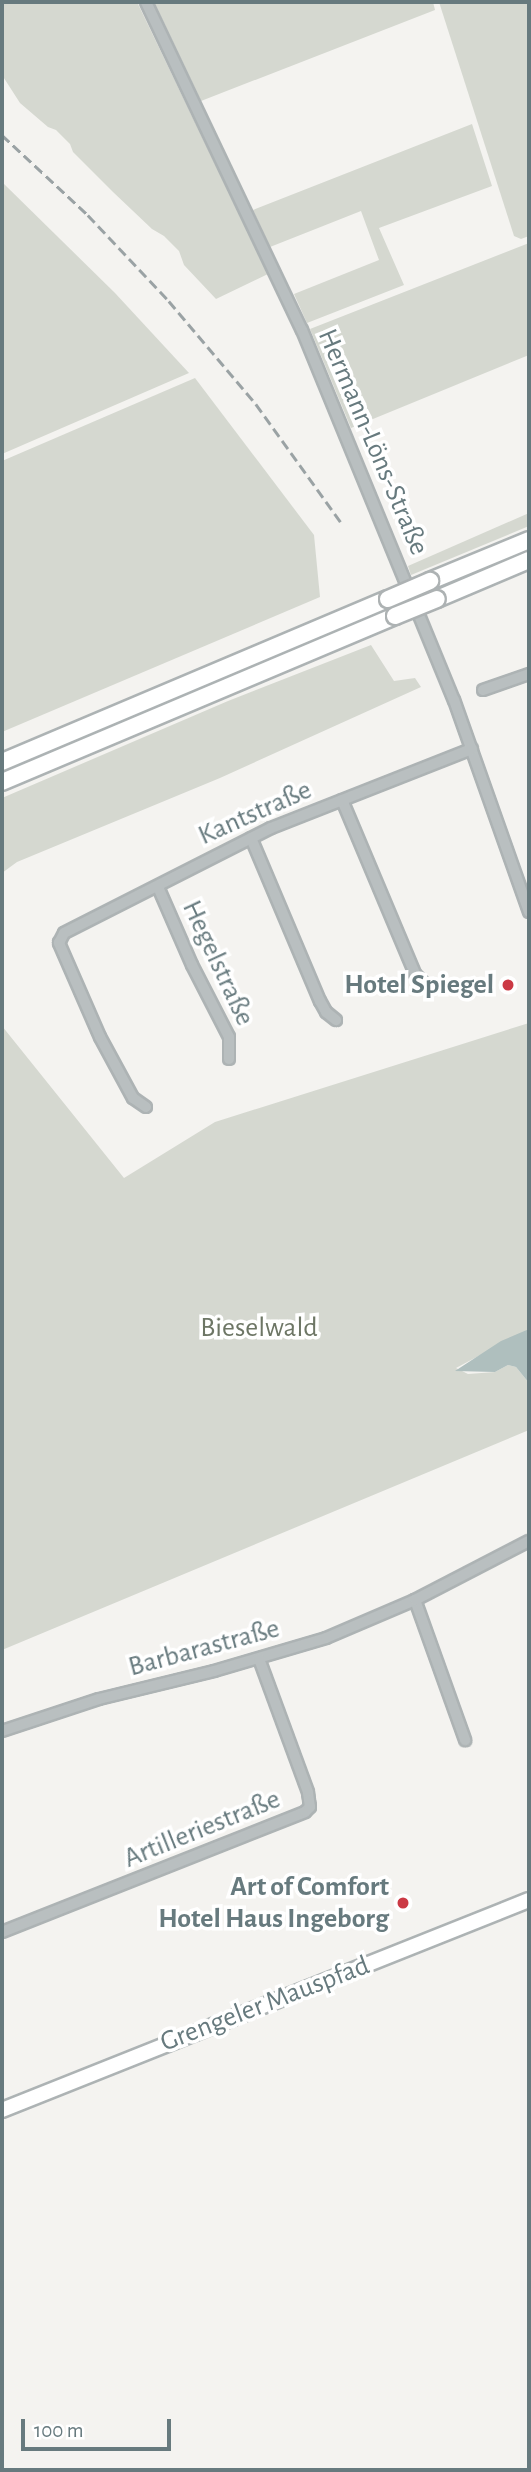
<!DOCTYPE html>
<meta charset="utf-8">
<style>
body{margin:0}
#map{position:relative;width:531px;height:2472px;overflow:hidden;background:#f4f3f0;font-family:"Alegreya Sans",sans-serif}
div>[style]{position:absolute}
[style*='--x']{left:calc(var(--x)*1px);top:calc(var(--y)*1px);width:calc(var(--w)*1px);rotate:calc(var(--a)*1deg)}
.green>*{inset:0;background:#d5d8d0}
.water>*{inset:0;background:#afbfbe}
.roads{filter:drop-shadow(2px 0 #adb3b4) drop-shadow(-2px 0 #adb3b4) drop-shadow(0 2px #adb3b4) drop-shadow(0 -2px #adb3b4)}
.minor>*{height:10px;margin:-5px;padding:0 5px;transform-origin:5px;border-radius:5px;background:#b9bfc0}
.major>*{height:14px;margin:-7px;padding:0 7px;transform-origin:7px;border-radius:7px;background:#fff}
.highway>*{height:16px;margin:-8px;padding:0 8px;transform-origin:8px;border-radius:8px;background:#fff}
.rail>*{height:2.5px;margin-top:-1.25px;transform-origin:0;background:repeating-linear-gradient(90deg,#9aa2a4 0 10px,transparent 0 15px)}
.bridges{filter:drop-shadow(2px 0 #adb2b3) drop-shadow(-2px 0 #adb2b3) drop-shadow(0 2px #adb2b3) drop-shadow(0 -2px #adb2b3)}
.highway-bridge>*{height:16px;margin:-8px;padding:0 8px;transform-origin:8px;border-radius:8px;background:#fff}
.dots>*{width:19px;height:19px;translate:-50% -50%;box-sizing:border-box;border:4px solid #fff;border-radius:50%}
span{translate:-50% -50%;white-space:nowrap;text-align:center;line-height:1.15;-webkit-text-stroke:7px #fff;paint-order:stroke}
.street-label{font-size:28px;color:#677a7e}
.poi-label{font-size:28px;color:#677a7e;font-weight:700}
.right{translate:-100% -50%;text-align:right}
.park-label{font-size:28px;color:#6d7665}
.frame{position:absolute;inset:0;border:4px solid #677a7e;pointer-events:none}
.scale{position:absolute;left:21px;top:2419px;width:150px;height:32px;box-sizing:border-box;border:4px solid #677a7e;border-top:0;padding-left:9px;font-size:21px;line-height:24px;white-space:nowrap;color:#677a7e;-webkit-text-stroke:5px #fff;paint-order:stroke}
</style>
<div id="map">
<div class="green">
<i style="clip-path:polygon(2px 2px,137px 2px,268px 274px,216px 299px,184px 265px,179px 251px,164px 236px,152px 229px,113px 192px,73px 152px,70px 144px,56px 130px,48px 127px,20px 103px,2px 75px)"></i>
<i style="clip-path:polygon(154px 2px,433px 2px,435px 10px,201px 101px)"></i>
<i style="clip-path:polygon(439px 2px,529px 2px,529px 236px,521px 239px,514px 236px)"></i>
<i style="clip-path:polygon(472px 124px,492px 186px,379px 228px,404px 285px,307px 323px,294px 294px,379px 260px,361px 211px,270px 247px,253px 210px)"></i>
<i style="clip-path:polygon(2px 182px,115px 293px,189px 373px,2px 454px)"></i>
<i style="clip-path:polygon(529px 243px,529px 355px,351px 428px,310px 329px)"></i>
<i style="clip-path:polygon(195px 378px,314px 535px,320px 597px,2px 732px,2px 461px)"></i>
<i style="clip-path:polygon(529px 513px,529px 526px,411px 575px,408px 566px)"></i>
<i style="clip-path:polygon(371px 645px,394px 681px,415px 678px,421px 687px,220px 778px,17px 862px,2px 873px,2px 798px,228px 701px)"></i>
<i style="clip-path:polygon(529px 1023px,529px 1329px,456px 1368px,468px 1374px,495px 1372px,508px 1365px,516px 1367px,529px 1383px,529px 1430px,2px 1650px,2px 1026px,124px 1178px,215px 1122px)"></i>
</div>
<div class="water">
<i style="clip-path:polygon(529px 1329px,529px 1383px,516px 1367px,508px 1365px,495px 1372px,455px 1371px,501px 1341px)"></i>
</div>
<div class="roads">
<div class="minor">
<i style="--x:146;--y:2;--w:363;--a:64.6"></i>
<i style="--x:302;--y:330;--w:400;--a:67.7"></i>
<i style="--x:454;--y:700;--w:225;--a:70.5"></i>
<i style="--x:483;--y:690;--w:49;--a:-19.2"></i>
<i style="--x:342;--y:800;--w:189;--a:67.2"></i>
<i style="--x:415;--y:974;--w:20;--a:45"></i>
<i style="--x:251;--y:838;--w:177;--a:67.1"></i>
<i style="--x:320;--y:1001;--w:13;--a:61"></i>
<i style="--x:326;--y:1012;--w:13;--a:39"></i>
<i style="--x:158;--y:887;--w:85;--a:66.4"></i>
<i style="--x:192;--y:965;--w:81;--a:62.8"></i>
<i style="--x:229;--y:1037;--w:22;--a:90"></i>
<i style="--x:146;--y:1107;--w:16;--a:-145"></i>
<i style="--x:133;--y:1098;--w:69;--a:-118.4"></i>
<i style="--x:100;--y:1037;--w:103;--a:-113.6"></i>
<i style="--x:59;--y:943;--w:11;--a:-63"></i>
<i style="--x:64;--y:933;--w:232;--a:-26.9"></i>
<i style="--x:271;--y:828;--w:216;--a:-21.5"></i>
<i style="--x:415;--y:1600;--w:149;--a:70.3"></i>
<i style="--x:2;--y:1731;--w:102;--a:-18.3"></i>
<i style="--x:99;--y:1699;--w:118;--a:-13.7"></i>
<i style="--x:214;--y:1671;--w:117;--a:-16.4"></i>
<i style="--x:326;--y:1638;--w:97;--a:-23.1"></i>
<i style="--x:415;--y:1600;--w:128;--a:-27.4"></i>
<i style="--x:2;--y:1932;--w:326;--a:-21.6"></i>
<i style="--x:305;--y:1812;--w:7;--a:-45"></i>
<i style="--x:310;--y:1807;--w:15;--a:-98"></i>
<i style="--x:308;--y:1792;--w:142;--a:-110.2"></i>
</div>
<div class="major">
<i style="--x:2;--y:2110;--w:567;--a:-21.73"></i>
</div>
<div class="highway">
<i style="--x:430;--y:581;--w:107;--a:-22.5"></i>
<i style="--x:437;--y:599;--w:100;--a:-23"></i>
<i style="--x:2;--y:762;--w:419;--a:-22.9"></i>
<i style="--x:2;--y:782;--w:427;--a:-22.9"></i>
</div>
</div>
<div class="rail">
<i style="--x:2;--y:135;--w:117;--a:42.9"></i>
<i style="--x:88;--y:215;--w:118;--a:46.7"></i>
<i style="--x:169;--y:301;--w:135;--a:49.8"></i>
<i style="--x:256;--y:404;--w:149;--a:54.3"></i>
</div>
<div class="bridges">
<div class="highway-bridge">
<i style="--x:388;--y:599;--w:46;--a:-23.2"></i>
<i style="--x:395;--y:616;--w:45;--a:-22"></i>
</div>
</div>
<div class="dots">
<i style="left:508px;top:985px;background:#cb3944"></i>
<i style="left:403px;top:1903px;background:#cb3944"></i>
</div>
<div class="street-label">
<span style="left:373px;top:442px;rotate:67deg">Hermann-Löns-Straße</span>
<span style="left:255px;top:813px;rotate:-24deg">Kantstraße</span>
<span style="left:218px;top:963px;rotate:65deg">Hegelstraße</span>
<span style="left:204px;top:1648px;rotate:-15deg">Barbarastraße</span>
<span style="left:202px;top:1829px;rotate:-22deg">Artilleriestraße</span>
<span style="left:265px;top:2004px;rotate:-21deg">Grengeler Mauspfad</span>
</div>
<div class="poi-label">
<span class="right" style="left:494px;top:985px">Hotel Spiegel</span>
<span class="right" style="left:389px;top:1903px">Art of Comfort<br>Hotel Haus Ingeborg</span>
</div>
<div class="park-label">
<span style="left:259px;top:1328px">Bieselwald</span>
</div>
<div class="frame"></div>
<div class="scale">100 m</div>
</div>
